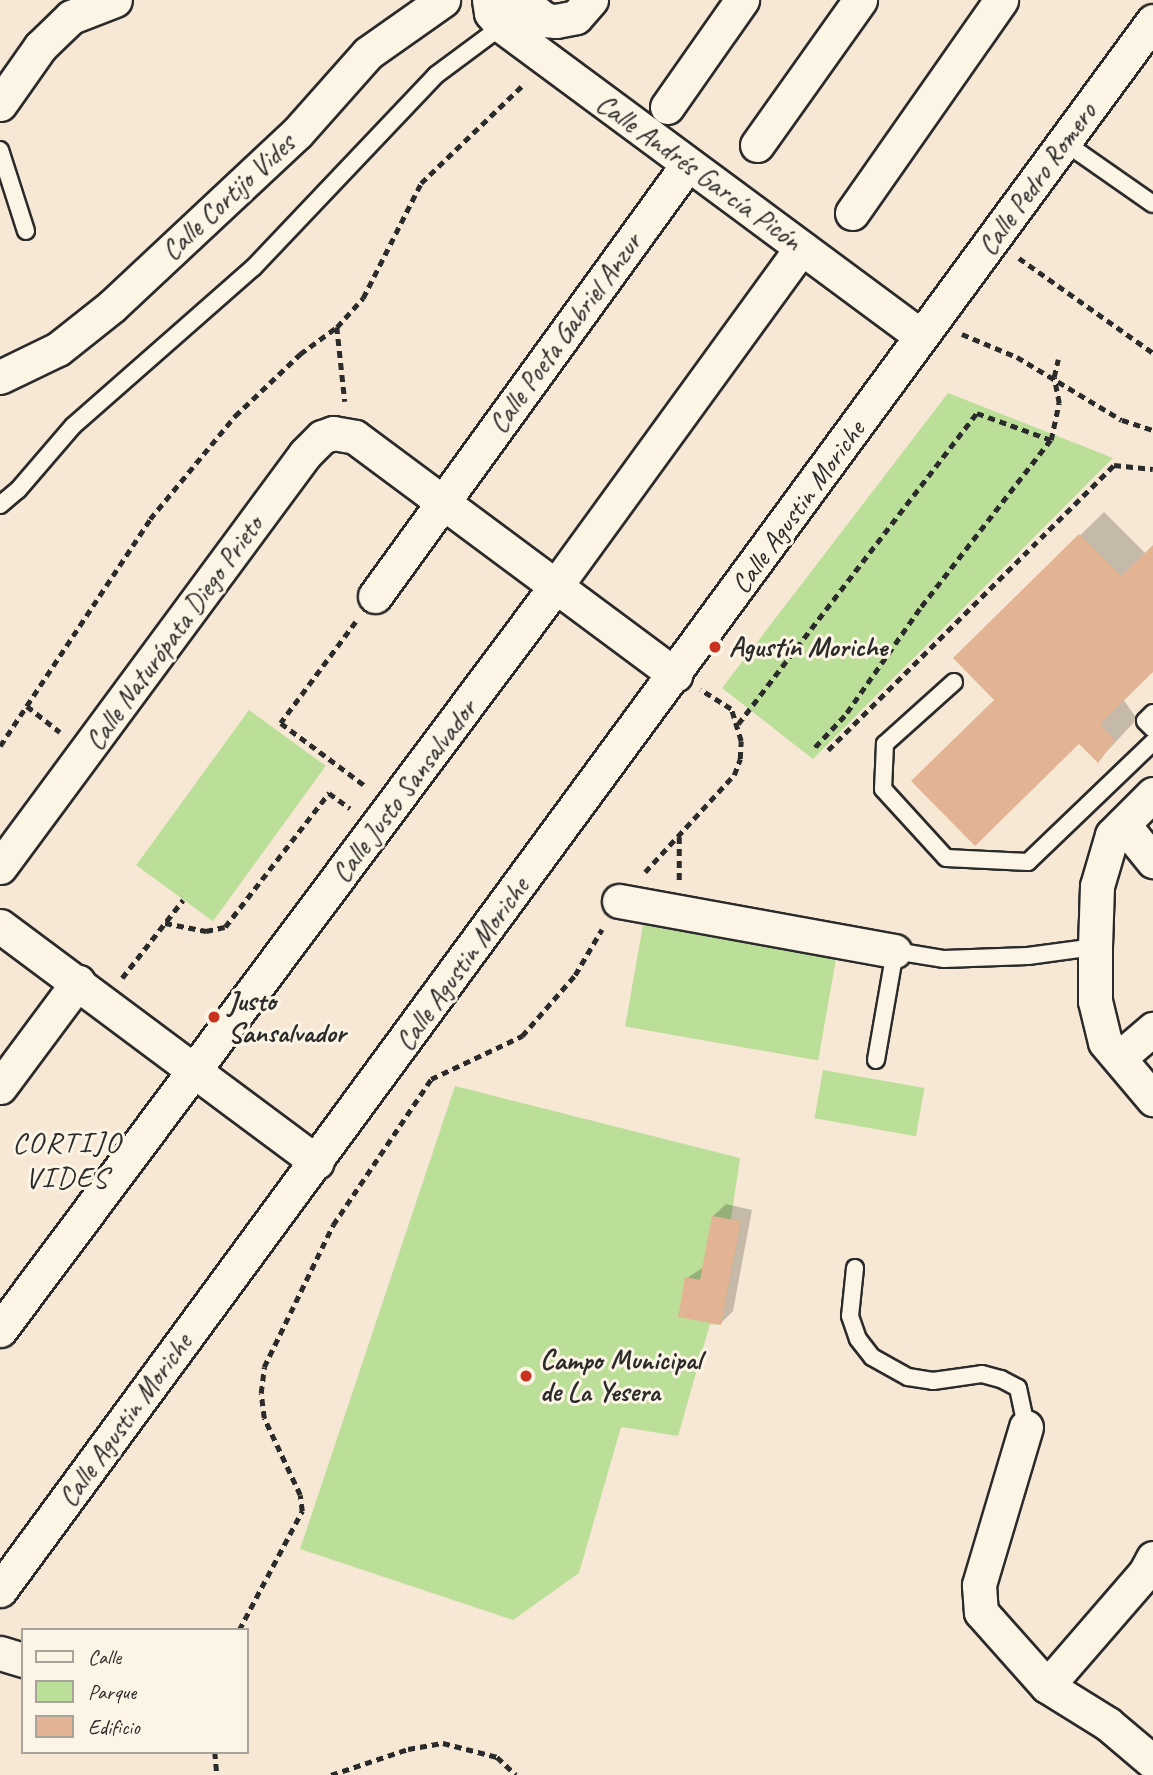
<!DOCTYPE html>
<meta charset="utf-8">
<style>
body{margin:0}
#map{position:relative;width:1153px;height:1775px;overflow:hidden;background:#f7e8d5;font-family:Caveat,sans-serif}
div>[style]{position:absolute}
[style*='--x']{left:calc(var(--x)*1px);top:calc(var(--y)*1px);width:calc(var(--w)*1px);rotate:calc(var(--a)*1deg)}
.green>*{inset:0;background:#bbde98;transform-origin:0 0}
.shadow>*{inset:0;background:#0003}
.building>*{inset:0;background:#e3b494}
.path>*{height:4.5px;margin-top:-2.25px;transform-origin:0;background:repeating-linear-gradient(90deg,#2b2b2b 0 7px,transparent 0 12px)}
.roads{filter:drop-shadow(2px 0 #2b2b2b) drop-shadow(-2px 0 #2b2b2b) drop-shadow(0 2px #2b2b2b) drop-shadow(0 -2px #2b2b2b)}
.lane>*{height:16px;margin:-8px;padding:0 8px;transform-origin:8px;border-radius:8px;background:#fcf5e5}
.street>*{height:33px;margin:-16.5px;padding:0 16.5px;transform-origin:16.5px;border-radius:16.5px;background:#fcf5e5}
.dots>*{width:19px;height:19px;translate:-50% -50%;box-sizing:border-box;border:4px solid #fcf5e5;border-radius:50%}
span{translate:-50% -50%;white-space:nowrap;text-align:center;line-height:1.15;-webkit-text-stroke:6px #fcf5e5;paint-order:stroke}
.street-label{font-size:28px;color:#2b2b2b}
.poi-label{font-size:28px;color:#2b2b2b;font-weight:700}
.left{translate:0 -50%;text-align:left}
.neighbourhood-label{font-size:30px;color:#2b2b2b;letter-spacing:2px}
.legend{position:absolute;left:21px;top:1628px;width:228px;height:126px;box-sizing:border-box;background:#fcf5e5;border:2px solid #a8a49b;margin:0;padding:9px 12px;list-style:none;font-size:21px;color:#2b2b2b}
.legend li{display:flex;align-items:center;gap:14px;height:35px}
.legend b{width:35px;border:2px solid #a8a49b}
</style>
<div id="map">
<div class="green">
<i style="clip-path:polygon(948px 393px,1113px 458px,813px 759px,722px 688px)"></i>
<i style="left:249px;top:710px;width:95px;height:192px;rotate:36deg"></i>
<i style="left:643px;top:925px;width:196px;height:103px;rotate:10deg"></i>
<i style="left:823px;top:1070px;width:103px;height:49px;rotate:10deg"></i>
<i style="clip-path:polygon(455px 1086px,740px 1158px,731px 1219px,741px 1221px,721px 1325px,710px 1324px,678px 1436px,621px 1427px,579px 1573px,513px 1620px,300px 1549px)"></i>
</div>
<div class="shadow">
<i style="clip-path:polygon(1104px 512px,1146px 554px,1153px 547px,1153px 669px,1123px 699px,1137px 719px,1098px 761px,1079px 742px,997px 700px,955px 658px)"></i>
<i style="clip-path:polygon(726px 1204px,752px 1210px,733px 1311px,721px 1323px,687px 1278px,704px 1267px,713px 1216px)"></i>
</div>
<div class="building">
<i style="clip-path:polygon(1079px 534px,1121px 576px,1153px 545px,1153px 672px,1100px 724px,1115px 740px,1098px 763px,1079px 744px,975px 846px,911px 781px,994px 700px,953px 658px)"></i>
<i style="clip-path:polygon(712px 1216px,741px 1221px,721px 1325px,678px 1317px,685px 1277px,700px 1280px)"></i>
</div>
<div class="path">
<i style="--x:1019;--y:258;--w:164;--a:35.3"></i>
<i style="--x:337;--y:327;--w:75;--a:83.9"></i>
<i style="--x:962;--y:334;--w:60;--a:22.7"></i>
<i style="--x:1017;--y:357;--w:122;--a:31"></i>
<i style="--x:1122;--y:420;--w:33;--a:18"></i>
<i style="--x:1051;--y:440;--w:38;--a:-78"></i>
<i style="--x:1059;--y:403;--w:26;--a:-101"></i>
<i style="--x:1054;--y:377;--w:18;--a:-77"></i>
<i style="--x:356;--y:622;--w:126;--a:126.6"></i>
<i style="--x:281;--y:723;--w:107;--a:36.7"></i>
<i style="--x:27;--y:706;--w:42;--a:38.2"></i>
<i style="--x:738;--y:724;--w:392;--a:-52.5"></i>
<i style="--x:977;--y:413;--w:79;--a:20"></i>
<i style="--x:1051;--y:440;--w:214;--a:127.8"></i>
<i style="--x:920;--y:609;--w:131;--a:125"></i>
<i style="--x:845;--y:716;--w:48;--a:133.3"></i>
<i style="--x:0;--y:746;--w:272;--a:-56.5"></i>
<i style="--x:150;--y:519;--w:134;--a:-50.5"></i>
<i style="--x:235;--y:416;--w:90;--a:-43.6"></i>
<i style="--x:300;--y:354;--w:46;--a:-36.1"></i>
<i style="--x:337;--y:327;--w:39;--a:-48"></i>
<i style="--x:363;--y:298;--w:129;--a:-63.2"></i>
<i style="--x:421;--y:183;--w:144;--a:-43.9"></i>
<i style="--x:828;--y:750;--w:404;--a:-44.9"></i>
<i style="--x:1114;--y:465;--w:39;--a:6"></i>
<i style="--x:645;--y:872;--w:132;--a:-47.5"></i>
<i style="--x:734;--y:775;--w:17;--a:-69"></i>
<i style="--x:740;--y:759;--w:18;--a:-87"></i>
<i style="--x:741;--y:741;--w:34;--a:-107"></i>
<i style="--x:731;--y:709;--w:36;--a:-148"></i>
<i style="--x:679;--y:880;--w:43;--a:-90"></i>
<i style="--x:165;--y:923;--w:42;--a:11"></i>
<i style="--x:206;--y:931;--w:19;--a:-12"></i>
<i style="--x:225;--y:927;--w:170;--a:-52.2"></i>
<i style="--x:329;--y:793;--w:26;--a:36"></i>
<i style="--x:122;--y:978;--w:99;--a:-52"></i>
<i style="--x:239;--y:1630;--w:135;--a:-62.1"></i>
<i style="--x:302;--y:1511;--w:16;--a:-97"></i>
<i style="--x:300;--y:1495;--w:85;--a:-115.1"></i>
<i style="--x:264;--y:1418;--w:25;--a:-97"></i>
<i style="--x:261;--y:1393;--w:26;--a:-83"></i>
<i style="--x:264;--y:1367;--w:158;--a:-64.1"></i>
<i style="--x:333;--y:1225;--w:176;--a:-56.1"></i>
<i style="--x:431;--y:1079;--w:101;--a:-25.3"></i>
<i style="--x:522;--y:1036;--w:81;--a:-49"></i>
<i style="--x:575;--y:975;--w:53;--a:-59.6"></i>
<i style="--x:215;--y:1752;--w:23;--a:85"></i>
<i style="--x:331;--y:1775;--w:81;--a:-18.7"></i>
<i style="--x:408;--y:1749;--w:36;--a:-10"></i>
<i style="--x:443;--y:1743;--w:56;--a:14.5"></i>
<i style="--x:497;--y:1757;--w:26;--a:43"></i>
</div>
<div class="roads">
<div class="lane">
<i style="--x:1064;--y:142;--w:108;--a:34.9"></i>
<i style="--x:0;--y:150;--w:85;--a:72.2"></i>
<i style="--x:0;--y:505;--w:23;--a:-40"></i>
<i style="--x:18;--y:490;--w:84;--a:-49.3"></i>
<i style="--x:73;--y:426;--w:240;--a:-41.3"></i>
<i style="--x:253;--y:268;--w:266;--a:-46.5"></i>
<i style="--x:436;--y:75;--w:82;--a:-36.6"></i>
<i style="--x:954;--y:682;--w:93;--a:138.1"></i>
<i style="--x:885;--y:744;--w:45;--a:92.5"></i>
<i style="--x:883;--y:789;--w:93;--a:47.6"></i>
<i style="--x:946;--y:858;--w:82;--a:2.8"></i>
<i style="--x:1028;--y:862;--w:173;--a:-43.8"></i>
<i style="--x:1153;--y:713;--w:11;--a:135"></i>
<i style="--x:1145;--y:721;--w:11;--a:45"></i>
<i style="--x:876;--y:1060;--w:111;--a:-80.1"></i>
<i style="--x:895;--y:951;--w:50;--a:9.3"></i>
<i style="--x:944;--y:959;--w:84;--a:-2"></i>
<i style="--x:1028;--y:956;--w:68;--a:-7.7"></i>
<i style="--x:855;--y:1268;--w:48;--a:95.9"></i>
<i style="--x:850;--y:1316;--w:24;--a:71"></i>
<i style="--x:858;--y:1339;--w:23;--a:52"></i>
<i style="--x:872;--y:1357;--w:41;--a:29.1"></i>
<i style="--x:908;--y:1377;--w:25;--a:9"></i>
<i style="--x:933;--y:1381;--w:49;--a:-8.1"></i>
<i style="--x:982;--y:1374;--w:20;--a:15"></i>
<i style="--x:1001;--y:1379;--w:19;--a:28"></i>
<i style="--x:1018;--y:1388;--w:40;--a:78"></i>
</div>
<div class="street">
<i style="--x:489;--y:0;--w:13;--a:81"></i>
<i style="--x:491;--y:13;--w:17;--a:50"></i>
<i style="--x:502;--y:26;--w:521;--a:36.5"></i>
<i style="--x:520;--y:0;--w:33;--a:38"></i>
<i style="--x:546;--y:20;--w:10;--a:6"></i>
<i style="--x:556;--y:21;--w:20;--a:-11"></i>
<i style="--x:576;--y:17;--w:23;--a:-49"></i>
<i style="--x:0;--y:104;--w:70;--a:-54.9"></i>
<i style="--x:40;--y:47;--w:43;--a:-44.1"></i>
<i style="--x:71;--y:17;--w:47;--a:-21.1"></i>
<i style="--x:667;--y:107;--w:131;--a:-55"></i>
<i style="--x:757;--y:145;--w:178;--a:-54.6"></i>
<i style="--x:852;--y:213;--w:260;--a:-55"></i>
<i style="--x:0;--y:377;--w:64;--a:-25.8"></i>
<i style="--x:58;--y:349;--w:69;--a:-38.5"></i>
<i style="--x:112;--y:306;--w:253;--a:-43.1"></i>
<i style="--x:297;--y:133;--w:107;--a:-48.4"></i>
<i style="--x:368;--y:53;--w:92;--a:-35.2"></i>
<i style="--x:375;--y:596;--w:533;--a:-54.08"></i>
<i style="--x:1153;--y:794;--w:58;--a:135"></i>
<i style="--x:1112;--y:835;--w:53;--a:106.4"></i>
<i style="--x:1097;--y:886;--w:61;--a:91.9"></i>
<i style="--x:1095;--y:947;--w:54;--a:90"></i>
<i style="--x:1095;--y:1001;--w:42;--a:76.3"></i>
<i style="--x:1105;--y:1042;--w:75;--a:49.9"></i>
<i style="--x:1123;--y:824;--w:48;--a:51"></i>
<i style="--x:0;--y:867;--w:513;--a:-53.55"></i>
<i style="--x:305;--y:454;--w:24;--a:-45"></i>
<i style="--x:322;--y:437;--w:12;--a:-20"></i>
<i style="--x:333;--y:433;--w:22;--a:10"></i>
<i style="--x:355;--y:437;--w:399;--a:36.6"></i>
<i style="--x:619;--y:901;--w:280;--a:10.3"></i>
<i style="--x:0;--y:926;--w:395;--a:36.7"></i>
<i style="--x:1119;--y:1058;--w:45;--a:-40.5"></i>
<i style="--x:0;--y:1087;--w:131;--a:-53.4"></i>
<i style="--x:0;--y:1330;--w:927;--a:-53.24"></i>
<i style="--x:555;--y:587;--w:419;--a:-54"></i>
<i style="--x:1026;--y:1427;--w:165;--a:106.6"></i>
<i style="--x:979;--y:1585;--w:27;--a:86"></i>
<i style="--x:981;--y:1612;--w:99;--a:48.3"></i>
<i style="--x:1047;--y:1686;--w:72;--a:31.9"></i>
<i style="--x:1108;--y:1724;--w:59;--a:40.2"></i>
<i style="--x:0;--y:1590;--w:1947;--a:-53.69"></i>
<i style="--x:0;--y:1653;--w:24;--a:17"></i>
<i style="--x:1047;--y:1686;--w:150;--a:-49.1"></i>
<i style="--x:1145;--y:1573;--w:17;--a:-62"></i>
</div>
</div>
<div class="dots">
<i style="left:715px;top:647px;background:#c8321e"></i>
<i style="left:214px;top:1017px;background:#c8321e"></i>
<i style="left:526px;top:1376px;background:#c8321e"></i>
</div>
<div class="street-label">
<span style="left:699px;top:172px;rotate:36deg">Calle Andrés García Picón</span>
<span style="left:1037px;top:179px;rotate:-54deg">Calle Pedro Romero</span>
<span style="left:228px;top:197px;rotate:-43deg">Calle Cortijo Vides</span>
<span style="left:565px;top:333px;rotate:-54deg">Calle Poeta Gabriel Anzur</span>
<span style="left:798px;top:507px;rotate:-54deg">Calle Agustin Moriche</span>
<span style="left:174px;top:633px;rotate:-54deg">Calle Naturópata Diego Prieto</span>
<span style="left:404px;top:791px;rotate:-53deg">Calle Justo Sansalvador</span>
<span style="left:462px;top:964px;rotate:-54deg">Calle Agustin Moriche</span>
<span style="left:125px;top:1420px;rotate:-54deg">Calle Agustin Moriche</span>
</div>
<div class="poi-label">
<span class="left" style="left:729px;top:647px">Agustín Moriche</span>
<span class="left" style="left:228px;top:1017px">Justo<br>Sansalvador</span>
<span class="left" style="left:540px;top:1376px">Campo Municipal<br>de La Yesera</span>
</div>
<div class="neighbourhood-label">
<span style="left:67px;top:1159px">CORTIJO<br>VIDES</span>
</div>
<ul class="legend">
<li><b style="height:9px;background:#fcf5e5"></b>Calle</li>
<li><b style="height:19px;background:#bbde98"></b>Parque</li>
<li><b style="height:19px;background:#e3b494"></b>Edificio</li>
</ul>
</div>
